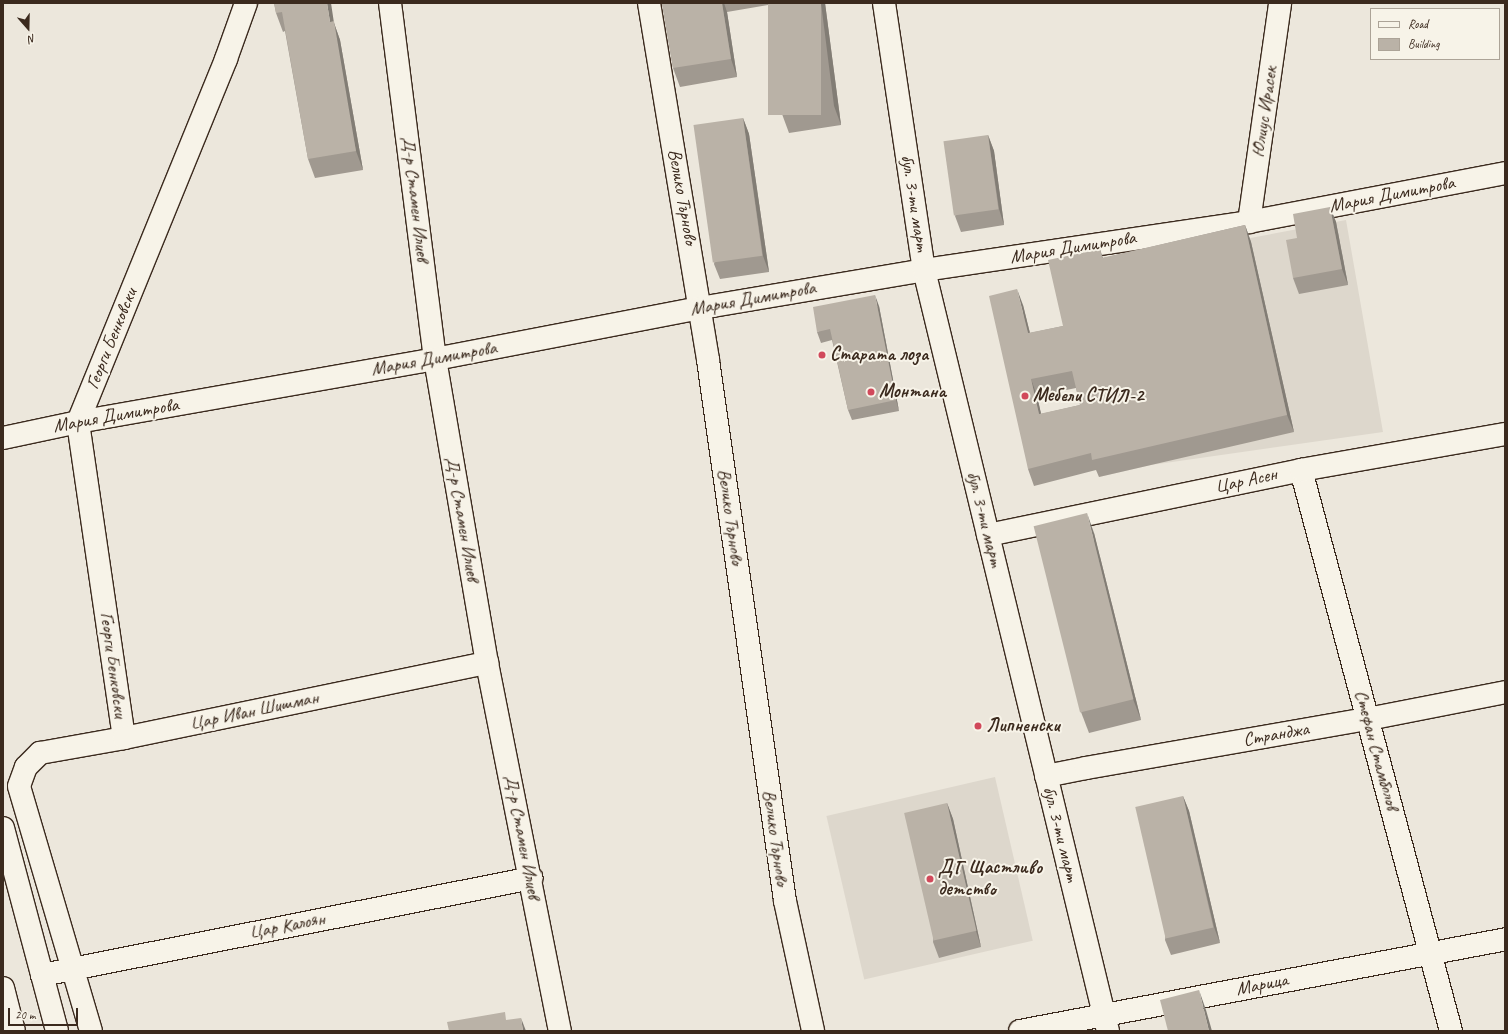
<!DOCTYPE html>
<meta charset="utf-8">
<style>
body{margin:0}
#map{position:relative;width:1508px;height:1034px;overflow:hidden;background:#ece7dc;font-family:Caveat,sans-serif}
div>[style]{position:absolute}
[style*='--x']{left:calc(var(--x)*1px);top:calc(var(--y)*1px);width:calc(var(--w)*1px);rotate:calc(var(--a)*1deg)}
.built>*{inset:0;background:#ddd7cc;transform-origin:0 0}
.roads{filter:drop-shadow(1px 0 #3b2a1e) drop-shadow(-1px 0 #3b2a1e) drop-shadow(0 1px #3b2a1e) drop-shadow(0 -1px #3b2a1e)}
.street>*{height:22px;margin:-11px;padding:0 11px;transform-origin:11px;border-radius:11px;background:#f7f3e8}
.secondary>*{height:22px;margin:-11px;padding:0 11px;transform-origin:11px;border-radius:11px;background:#f7f3e8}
.wall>*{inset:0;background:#a09990}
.shaded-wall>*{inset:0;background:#827d75}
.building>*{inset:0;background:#bab2a7;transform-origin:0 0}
.dots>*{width:11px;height:11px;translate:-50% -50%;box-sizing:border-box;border:2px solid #f7f3e8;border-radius:50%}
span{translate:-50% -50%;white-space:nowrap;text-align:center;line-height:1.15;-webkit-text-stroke:4px #f7f3e8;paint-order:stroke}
.street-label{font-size:19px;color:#3b2a1e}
.poi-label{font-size:19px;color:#3b2a1e;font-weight:700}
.left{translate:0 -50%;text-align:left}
.frame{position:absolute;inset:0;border:4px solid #3b2a1e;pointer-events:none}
.legend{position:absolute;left:1370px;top:8px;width:130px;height:52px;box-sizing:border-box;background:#f7f3e8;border:1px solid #aca397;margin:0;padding:5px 7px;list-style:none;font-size:12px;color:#3b2a1e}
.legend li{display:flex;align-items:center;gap:8px;height:20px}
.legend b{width:20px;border:1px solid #aca397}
.north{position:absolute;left:8px;top:8px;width:40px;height:40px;-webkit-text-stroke:3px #f7f3e8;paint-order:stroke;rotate:160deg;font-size:11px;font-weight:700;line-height:16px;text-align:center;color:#3b2a1e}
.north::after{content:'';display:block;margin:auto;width:14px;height:18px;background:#3b2a1e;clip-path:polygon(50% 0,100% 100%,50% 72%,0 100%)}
.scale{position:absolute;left:8px;top:1008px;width:70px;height:18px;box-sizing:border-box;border:2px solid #3b2a1e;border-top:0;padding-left:5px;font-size:12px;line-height:14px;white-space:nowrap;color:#3b2a1e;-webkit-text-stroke:3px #f7f3e8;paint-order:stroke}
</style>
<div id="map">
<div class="built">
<i style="clip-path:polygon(1346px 220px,1383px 432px,1151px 465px,1099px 477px,1078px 388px,1106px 265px)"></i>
<i style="left:995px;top:777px;width:168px;height:173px;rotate:77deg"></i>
</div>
<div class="roads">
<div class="street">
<i style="--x:390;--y:3;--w:359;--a:82.8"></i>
<i style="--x:435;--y:359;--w:308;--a:80.3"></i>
<i style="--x:487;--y:663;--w:375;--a:78.8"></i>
<i style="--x:649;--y:3;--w:362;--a:80.6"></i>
<i style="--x:708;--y:360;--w:546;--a:81.9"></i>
<i style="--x:785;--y:901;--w:133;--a:77.8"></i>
<i style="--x:884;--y:3;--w:270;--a:81.5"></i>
<i style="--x:924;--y:270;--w:783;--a:76.41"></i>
<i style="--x:1249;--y:222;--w:221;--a:-81.9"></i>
<i style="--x:3;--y:438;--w:77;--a:-12"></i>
<i style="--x:78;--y:422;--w:363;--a:-10"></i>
<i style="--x:435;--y:359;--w:270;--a:-10.9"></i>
<i style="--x:700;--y:308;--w:227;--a:-9.6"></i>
<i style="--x:924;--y:270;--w:329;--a:-8.4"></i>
<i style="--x:1249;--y:222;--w:261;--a:-10.8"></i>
<i style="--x:1301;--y:470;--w:581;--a:75.03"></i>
<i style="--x:988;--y:535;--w:320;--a:-11.7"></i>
<i style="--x:1301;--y:470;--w:207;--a:-10"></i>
<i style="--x:124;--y:738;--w:319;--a:-98.3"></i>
<i style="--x:78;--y:422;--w:392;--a:-67.8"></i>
<i style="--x:226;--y:59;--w:59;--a:-70.3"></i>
<i style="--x:1046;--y:776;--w:41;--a:-11.3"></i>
<i style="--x:1086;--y:768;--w:286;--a:-9.9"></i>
<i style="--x:1368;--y:719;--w:140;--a:-11.1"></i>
<i style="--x:42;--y:975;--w:499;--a:-11.2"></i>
<i style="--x:91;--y:1031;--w:255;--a:-106.4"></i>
<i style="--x:19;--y:786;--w:20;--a:-70"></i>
<i style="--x:26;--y:767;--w:20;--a:-45"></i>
<i style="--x:40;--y:753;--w:85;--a:-10.1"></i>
<i style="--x:124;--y:738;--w:371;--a:-11.7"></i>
<i style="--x:1020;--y:1031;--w:494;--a:-10.7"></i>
</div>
<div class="secondary">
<i style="--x:3;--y:828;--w:210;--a:75.1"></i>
<i style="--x:3;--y:988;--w:44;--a:75.7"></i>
</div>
</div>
<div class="wall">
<i style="clip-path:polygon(274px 3px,334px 23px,340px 40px,363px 170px,315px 178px,308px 159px,285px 31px,283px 32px,276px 13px)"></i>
<i style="clip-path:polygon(662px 3px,825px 3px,841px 125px,789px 133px,782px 114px,768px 5px,727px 12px,737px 77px,680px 87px,673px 68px)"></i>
<i style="clip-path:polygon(743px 118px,749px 134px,769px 272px,720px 279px,714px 264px)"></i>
<i style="clip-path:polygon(988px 135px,994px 151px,1004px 225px,961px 232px,955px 216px)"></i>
<i style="clip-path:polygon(1330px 207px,1336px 222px,1348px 285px,1299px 294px,1293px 278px)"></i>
<i style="clip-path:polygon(evenodd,1245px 225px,1251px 242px,1294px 432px,1099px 477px,1096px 470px,1034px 486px,1028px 469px,1023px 305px,1030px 333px,1063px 326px,1100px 249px,1103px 258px,1245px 225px,1076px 388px,1080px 405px,1041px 414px,1037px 396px,1076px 388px)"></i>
<i style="clip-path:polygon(879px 306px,899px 411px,852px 420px,848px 410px,832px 340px,821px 343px,817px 332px)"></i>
<i style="clip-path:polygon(1094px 533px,1141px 720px,1089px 733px,1081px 712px)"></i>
<i style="clip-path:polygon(1183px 796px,1189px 811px,1220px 943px,1171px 955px,1165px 940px)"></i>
<i style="clip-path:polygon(947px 803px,953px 819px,981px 947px,939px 958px,933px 942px)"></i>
</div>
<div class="shaded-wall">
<i style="clip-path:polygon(327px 3px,331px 3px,334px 23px,340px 40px,363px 170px,356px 151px,330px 22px)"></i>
<i style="clip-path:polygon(722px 3px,724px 3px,727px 12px,737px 77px,731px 59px)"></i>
<i style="clip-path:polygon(821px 3px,825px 3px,841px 125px,834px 106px)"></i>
<i style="clip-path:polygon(743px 118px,749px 134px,769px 272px,763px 256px)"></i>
<i style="clip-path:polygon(988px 135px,994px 151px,1004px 225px,999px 209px)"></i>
<i style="clip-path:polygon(1330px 207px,1336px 222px,1348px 285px,1342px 269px)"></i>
<i style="clip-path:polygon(1245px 225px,1251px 242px,1294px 432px,1287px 415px)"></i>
<i style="clip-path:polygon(1017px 289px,1023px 305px,1034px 350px,1028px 333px)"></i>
<i style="clip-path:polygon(875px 295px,879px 306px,899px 411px,896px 400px)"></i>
<i style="clip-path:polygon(1031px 379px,1037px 396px,1045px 431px,1039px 414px)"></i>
<i style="clip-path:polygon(1087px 513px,1094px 533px,1141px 720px,1133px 699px)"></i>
<i style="clip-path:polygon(1183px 796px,1189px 811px,1220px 943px,1214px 927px)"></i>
<i style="clip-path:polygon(947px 803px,953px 819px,981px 947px,976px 931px)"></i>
<i style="clip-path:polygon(1199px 990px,1206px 1010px,1212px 1031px,1209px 1031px)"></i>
<i style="clip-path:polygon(521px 1018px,526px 1031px,523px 1031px)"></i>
</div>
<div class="building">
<i style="clip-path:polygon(274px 3px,327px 3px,330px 22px,334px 21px,356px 151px,308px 159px,282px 12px,276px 13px)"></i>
<i style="clip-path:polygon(662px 3px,722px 3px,731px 59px,673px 68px)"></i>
<i style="left:768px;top:3px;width:53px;height:112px"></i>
<i style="left:743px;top:118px;width:139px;height:50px;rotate:82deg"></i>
<i style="left:988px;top:135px;width:75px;height:45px;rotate:82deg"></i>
<i style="clip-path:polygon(1330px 207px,1342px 269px,1293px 278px,1286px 240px,1297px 238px,1293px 214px)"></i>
<i style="clip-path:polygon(evenodd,1245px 225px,1287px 415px,1092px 460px,1091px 453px,1028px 469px,989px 296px,1017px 289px,1028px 333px,1063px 326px,1048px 260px,1100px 249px,1102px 258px,1245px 225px,1072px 371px,1080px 405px,1039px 414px,1031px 379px,1072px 371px)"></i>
<i style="clip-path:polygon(875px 295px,896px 400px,848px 410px,830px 329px,817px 332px,813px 307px)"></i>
<i style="left:1087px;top:513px;width:192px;height:55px;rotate:76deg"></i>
<i style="left:1183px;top:796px;width:135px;height:49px;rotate:77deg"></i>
<i style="left:947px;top:803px;width:131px;height:44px;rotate:77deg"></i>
<i style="clip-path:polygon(1199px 990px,1209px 1031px,1168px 1031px,1160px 1000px)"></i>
<i style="clip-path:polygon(505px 1012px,506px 1020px,521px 1018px,523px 1031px,449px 1031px,447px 1022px)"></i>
</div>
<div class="dots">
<i style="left:822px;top:355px;background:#d1495b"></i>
<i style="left:871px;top:392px;background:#d1495b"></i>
<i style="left:1025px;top:396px;background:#d1495b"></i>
<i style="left:978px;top:726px;background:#d1495b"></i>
<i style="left:930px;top:879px;background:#d1495b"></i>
</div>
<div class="street-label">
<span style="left:1265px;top:112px;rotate:-82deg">Юлиус Ирасек</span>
<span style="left:1392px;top:195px;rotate:-11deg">Мария Димитрова</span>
<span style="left:682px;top:197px;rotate:80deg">Велико Търново</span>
<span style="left:415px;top:199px;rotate:83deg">Д-р Стамен Илиев</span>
<span style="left:914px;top:203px;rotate:81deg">бул. 3-ти март</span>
<span style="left:1073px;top:248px;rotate:-9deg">Мария Димитрова</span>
<span style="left:753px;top:299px;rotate:-10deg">Мария Димитрова</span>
<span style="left:112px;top:339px;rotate:-68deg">Георги Бенковски</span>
<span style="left:434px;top:359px;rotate:-10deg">Мария Димитрова</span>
<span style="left:116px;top:416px;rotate:-10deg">Мария Димитрова</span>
<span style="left:1246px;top:481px;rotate:-12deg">Цар Асен</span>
<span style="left:730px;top:517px;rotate:82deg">Велико Търново</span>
<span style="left:462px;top:519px;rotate:80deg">Д-р Стамен Илиев</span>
<span style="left:984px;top:519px;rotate:76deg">бул. 3-ти март</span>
<span style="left:113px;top:665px;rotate:82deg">Георги Бенковски</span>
<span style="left:254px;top:711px;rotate:-12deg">Цар Иван Шишман</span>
<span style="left:1276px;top:735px;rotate:-10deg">Странджа</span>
<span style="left:1376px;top:750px;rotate:75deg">Стефан Стамболов</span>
<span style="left:1060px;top:834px;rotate:76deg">бул. 3-ти март</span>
<span style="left:522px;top:837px;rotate:79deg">Д-р Стамен Илиев</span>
<span style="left:775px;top:838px;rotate:82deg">Велико Търново</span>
<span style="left:287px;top:926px;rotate:-11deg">Цар Калоян</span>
<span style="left:1262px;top:985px;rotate:-11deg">Марица</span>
</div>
<div class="poi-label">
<span class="left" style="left:830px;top:355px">Старата лоза</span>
<span class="left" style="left:879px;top:392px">Монтана</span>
<span class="left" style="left:1033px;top:396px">Мебели СТИЛ-2</span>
<span class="left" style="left:986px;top:726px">Липненски</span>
<span class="left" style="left:938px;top:879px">ДГ Щастливо<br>детство</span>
</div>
<div class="frame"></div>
<ul class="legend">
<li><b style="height:5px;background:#f7f3e8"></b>Road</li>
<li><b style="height:11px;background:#bab2a7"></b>Building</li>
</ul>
<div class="north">N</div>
<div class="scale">20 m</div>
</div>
